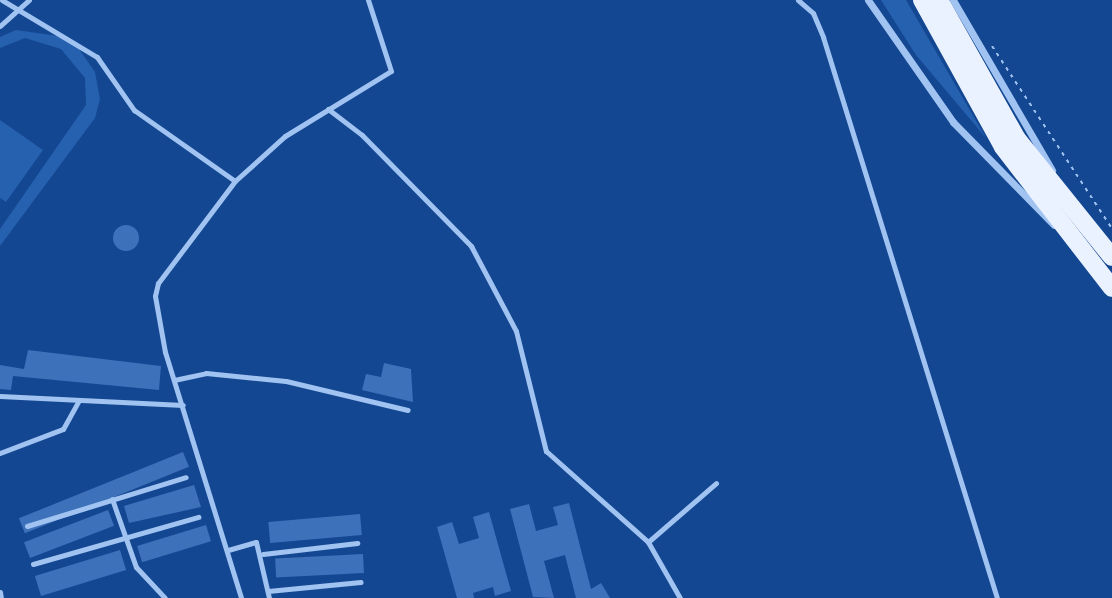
<!DOCTYPE html>
<style>
body{margin:0}
#map{position:relative;width:1112px;height:598px;overflow:hidden;background:#144791;font-family:Karla,sans-serif}
div>[style]{position:absolute}
[style*='--x']{left:calc(var(--x)*1px);top:calc(var(--y)*1px);width:calc(var(--w)*1px);rotate:calc(var(--a)*1deg)}
.green>*{inset:0;background:#2661b0}
.building>*{inset:0;background:#3d71b9;transform-origin:0 0}
.round{border-radius:50%}
.path>*{height:2px;margin-top:-1px;transform-origin:0;background:repeating-linear-gradient(90deg,#a0c3f1 0 3.5px,transparent 0 8.5px)}
.lane>*{height:5px;margin:-2.5px;padding:0 2.5px;transform-origin:2.5px;border-radius:2.5px;background:#a0c3f1}
.street>*{height:7px;margin:-3.5px;padding:0 3.5px;transform-origin:3.5px;border-radius:3.5px;background:#a0c3f1}
.primary>*{height:18px;margin:-9px;padding:0 9px;transform-origin:9px;border-radius:9px;background:#ebf2ff}
span{translate:-50% -50%;white-space:nowrap;text-align:center;line-height:1.15;-webkit-text-stroke:5px #144791;paint-order:stroke}
</style>
<div id="map">
<div class="green">
<i style="clip-path:polygon(881px 0,906px 0,986px 138px,916px 55px)"></i>
<i style="clip-path:polygon(16px 30px,58px 36px,79px 49px,95px 72px,100px 99px,95px 118px,0 246px,0 229px,86px 105px,85px 78px,61px 49px,25px 38px,0 48px,0 37px)"></i>
<i style="clip-path:polygon(0 120px,43px 150px,6px 202px,0 198px)"></i>
</div>
<div class="building">
<i class="round" style="left:113px;top:225px;width:26px;height:26px"></i>
<i style="clip-path:polygon(28px 350px,161px 366px,159px 390px,13px 376px,11px 390px,0 389px,0 365px,24px 369px)"></i>
<i style="clip-path:polygon(384px 363px,411px 369px,413px 402px,362px 390px,366px 374px,381px 377px)"></i>
<i style="left:183px;top:452px;width:16px;height:177px;rotate:68deg"></i>
<i style="clip-path:polygon(194px 485px,201px 507px,129px 523px,124px 506px)"></i>
<i style="clip-path:polygon(569px 503px,591px 589px,601px 583px,610px 598px,576px 598px,565px 555px,544px 561px,554px 598px,533px 597px,510px 509px,529px 504px,536px 531px,558px 525px,553px 507px)"></i>
<i style="left:108px;top:510px;width:17px;height:90px;rotate:69deg"></i>
<i style="clip-path:polygon(489px 512px,511px 591px,495px 596px,493px 587px,473px 593px,474px 598px,457px 598px,437px 527px,452px 522px,459px 544px,479px 538px,473px 517px)"></i>
<i style="left:360px;top:514px;width:21px;height:92px;rotate:85deg"></i>
<i style="left:206px;top:525px;width:17px;height:72px;rotate:73deg"></i>
<i style="left:120px;top:550px;width:21px;height:89px;rotate:73deg"></i>
<i style="left:363px;top:554px;width:19px;height:88px;rotate:87deg"></i>
</div>
<div class="path">
<i style="--x:992;--y:46;--w:219;--a:56.7"></i>
</div>
<div class="lane">
<i style="--x:2;--y:0;--w:111;--a:31"></i>
<i style="--x:97;--y:57;--w:65;--a:55.1"></i>
<i style="--x:134;--y:110;--w:123;--a:35.1"></i>
<i style="--x:235;--y:181;--w:128;--a:127"></i>
<i style="--x:158;--y:283;--w:13;--a:103"></i>
<i style="--x:155;--y:296;--w:57;--a:79.9"></i>
<i style="--x:165;--y:352;--w:257;--a:72.8"></i>
<i style="--x:798;--y:0;--w:20;--a:41"></i>
<i style="--x:813;--y:13;--w:26;--a:67"></i>
<i style="--x:823;--y:37;--w:587;--a:72.77"></i>
<i style="--x:0;--y:26;--w:39;--a:-42"></i>
<i style="--x:328;--y:109;--w:43;--a:37.4"></i>
<i style="--x:362;--y:135;--w:156;--a:45.5"></i>
<i style="--x:471;--y:246;--w:96;--a:62.1"></i>
<i style="--x:516;--y:331;--w:124;--a:76"></i>
<i style="--x:546;--y:451;--w:137;--a:41.7"></i>
<i style="--x:648;--y:542;--w:64;--a:60.3"></i>
<i style="--x:235;--y:181;--w:67;--a:-42"></i>
<i style="--x:285;--y:136;--w:124;--a:-31.5"></i>
<i style="--x:391;--y:71;--w:75;--a:-107.9"></i>
<i style="--x:174;--y:380;--w:33;--a:-12"></i>
<i style="--x:206;--y:373;--w:80;--a:5.7"></i>
<i style="--x:286;--y:381;--w:125;--a:13.4"></i>
<i style="--x:0;--y:396;--w:183;--a:2.8"></i>
<i style="--x:0;--y:453;--w:67;--a:-20.9"></i>
<i style="--x:63;--y:429;--w:33;--a:-61"></i>
<i style="--x:112;--y:499;--w:72;--a:70.6"></i>
<i style="--x:136;--y:567;--w:42;--a:46.9"></i>
<i style="--x:27;--y:526;--w:166;--a:-17.1"></i>
<i style="--x:648;--y:542;--w:90;--a:-40.9"></i>
<i style="--x:228;--y:550;--w:29;--a:-16"></i>
<i style="--x:256;--y:542;--w:57;--a:76.9"></i>
<i style="--x:263;--y:554;--w:95;--a:-6.7"></i>
<i style="--x:33;--y:564;--w:172;--a:-15.9"></i>
<i style="--x:268;--y:591;--w:93;--a:-5.5"></i>
<i style="--x:0;--y:592;--w:6;--a:81"></i>
</div>
<div class="street">
<i style="--x:868;--y:0;--w:149;--a:55.1"></i>
<i style="--x:953;--y:122;--w:144;--a:45.6"></i>
<i style="--x:953;--y:0;--w:197;--a:59.8"></i>
</div>
<div class="primary">
<i style="--x:922;--y:0;--w:168;--a:61.1"></i>
<i style="--x:1003;--y:147;--w:178;--a:52.3"></i>
<i style="--x:939;--y:0;--w:159;--a:60.7"></i>
<i style="--x:1017;--y:139;--w:151;--a:51.2"></i>
</div>
</div>
